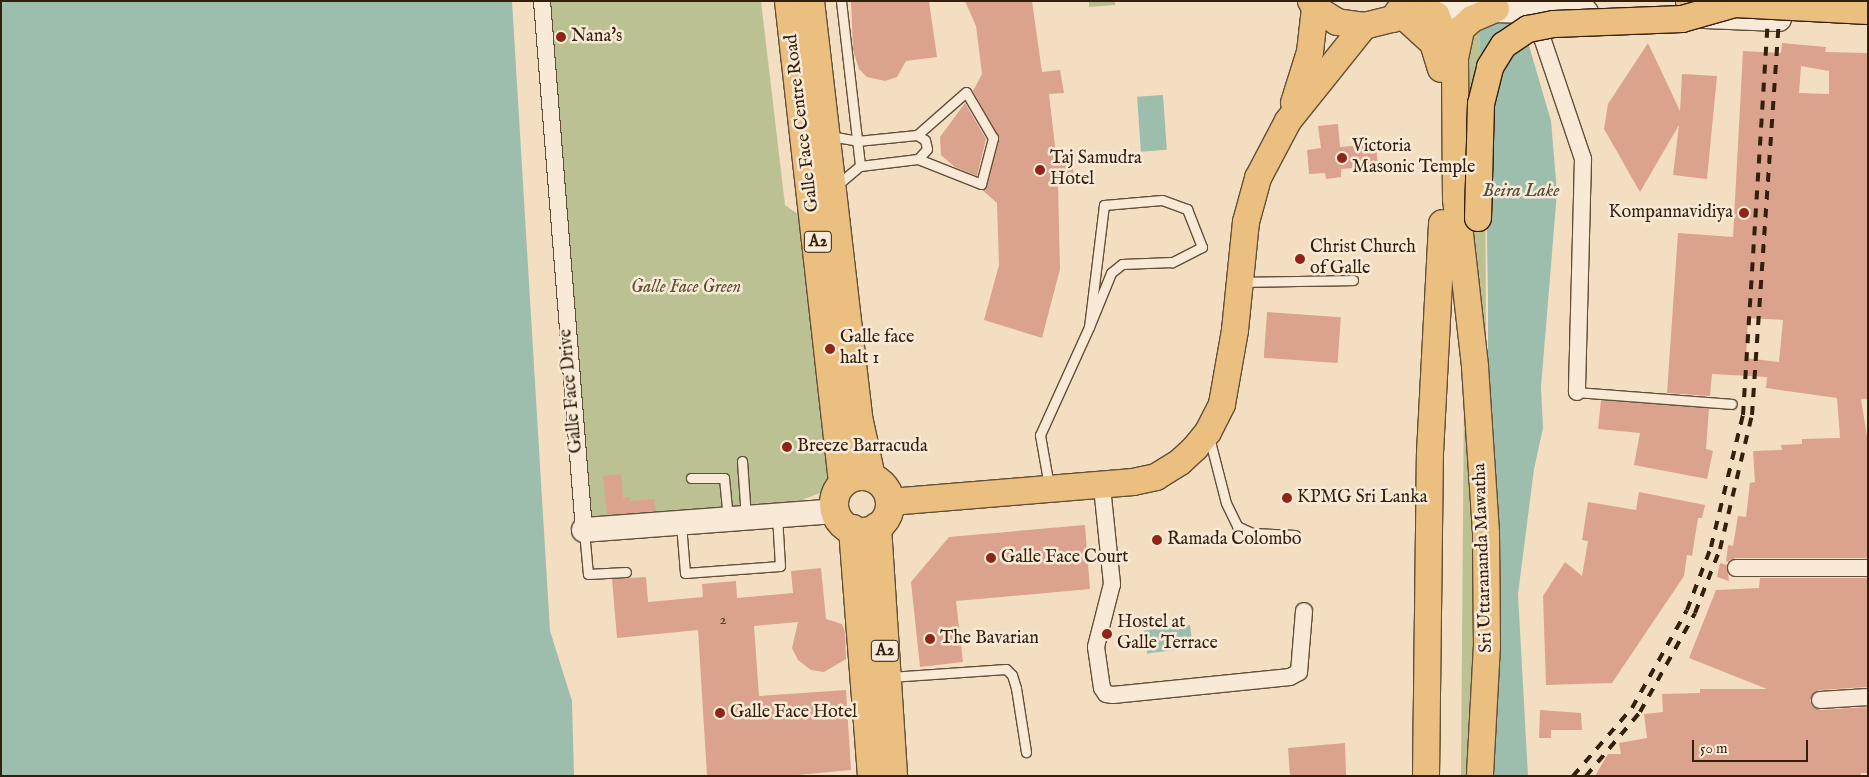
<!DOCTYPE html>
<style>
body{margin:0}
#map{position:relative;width:1869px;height:777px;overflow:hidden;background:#f4dec1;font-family:"IM FELL English",serif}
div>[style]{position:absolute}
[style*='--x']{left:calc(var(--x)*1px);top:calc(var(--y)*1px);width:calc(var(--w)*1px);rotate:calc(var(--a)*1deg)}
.green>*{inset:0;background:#bbc193}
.water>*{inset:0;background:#9dbdad;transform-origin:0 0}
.building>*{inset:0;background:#dba38d;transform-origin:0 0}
.roads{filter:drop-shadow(1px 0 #634f39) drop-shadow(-1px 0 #634f39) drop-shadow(0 1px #634f39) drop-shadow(0 -1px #634f39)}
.lane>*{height:9px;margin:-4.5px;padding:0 4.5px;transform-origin:4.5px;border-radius:4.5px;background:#f8ead7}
.street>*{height:16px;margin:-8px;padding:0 8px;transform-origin:8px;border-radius:8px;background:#f8ead7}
.secondary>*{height:24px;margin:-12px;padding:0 12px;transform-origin:12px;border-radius:12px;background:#f8ead7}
.primary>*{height:26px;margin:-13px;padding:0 13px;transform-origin:13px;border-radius:13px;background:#eabf80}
.highway>*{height:28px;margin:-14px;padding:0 14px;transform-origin:14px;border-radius:14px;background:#eabf80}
.highway>.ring{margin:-14px;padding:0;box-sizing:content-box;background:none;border:28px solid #eabf80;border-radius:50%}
.rail>*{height:4px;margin-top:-2px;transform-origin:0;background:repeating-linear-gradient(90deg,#331f0c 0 9px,transparent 0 18px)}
.bridges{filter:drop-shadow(1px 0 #331f0c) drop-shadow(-1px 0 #331f0c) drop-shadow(0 1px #331f0c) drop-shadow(0 -1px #331f0c)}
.primary-bridge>*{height:26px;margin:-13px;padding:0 13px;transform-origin:13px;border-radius:13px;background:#eabf80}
.dots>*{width:14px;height:14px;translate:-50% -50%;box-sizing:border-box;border:2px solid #f8ead7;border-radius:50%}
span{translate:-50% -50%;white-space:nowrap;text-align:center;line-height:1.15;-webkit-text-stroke:5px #f8ead7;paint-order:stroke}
.number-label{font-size:15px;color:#5d402c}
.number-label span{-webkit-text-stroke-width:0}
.shield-label span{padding:1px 4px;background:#f8ead7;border:1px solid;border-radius:4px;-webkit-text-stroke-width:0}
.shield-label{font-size:16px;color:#331f0c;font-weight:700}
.poi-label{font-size:18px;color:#331f0c}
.left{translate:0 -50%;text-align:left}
.right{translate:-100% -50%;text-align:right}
.street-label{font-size:18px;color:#331f0c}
.park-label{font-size:18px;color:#5c5034;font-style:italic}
.water-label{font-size:19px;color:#534e3c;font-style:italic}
.frame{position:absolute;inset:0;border:2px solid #331f0c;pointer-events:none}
.scale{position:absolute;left:1692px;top:740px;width:116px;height:22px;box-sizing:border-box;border:2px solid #331f0c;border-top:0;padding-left:6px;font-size:15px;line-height:18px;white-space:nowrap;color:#331f0c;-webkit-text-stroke:4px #f8ead7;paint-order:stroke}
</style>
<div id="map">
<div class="green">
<i style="clip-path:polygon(536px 1px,761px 1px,785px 205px,802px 217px,814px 285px,810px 317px,831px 472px,820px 493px,794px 503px,574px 522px,545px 110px,542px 110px,541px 102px,544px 102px)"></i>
<i style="clip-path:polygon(1089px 1px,1115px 1px,1115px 5px,1089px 7px)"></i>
<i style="clip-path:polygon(1467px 6px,1477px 6px,1485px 117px,1488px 776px,1461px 776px)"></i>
</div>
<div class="water">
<i style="clip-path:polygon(1px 1px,512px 1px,550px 631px,572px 701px,574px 776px,1px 776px)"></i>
<i style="clip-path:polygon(1516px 1px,1551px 121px,1557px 192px,1541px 387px,1543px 428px,1534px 469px,1518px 594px,1528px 776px,1488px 776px,1488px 297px,1485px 117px,1477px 7px)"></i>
<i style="left:1163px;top:95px;width:55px;height:26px;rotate:86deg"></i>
<i style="left:1190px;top:625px;width:23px;height:46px;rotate:83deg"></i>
</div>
<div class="building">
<i style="clip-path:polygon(851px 1px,929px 1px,937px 57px,906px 61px,897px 77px,885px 81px,867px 77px,859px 69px,853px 50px)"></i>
<i style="clip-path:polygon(965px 1px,1032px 1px,1042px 72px,1060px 70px,1064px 93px,1049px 94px,1056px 155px,1071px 154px,1075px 185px,1058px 185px,1060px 269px,1042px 338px,984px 320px,999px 265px,997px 203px,982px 190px,987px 186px,999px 138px,973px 91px,982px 74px,976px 26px)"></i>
<i style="clip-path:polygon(1648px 43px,1680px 111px,1682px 74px,1717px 76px,1707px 179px,1673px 175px,1679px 125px,1640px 192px,1604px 129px,1608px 104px)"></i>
<i style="clip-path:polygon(evenodd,1782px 43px,1826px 47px,1825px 52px,1868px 53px,1868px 392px,1867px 399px,1861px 399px,1868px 443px,1868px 558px,1736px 558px,1726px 562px,1728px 545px,1733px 546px,1738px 516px,1746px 517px,1750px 483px,1755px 482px,1753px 451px,1782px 450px,1781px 445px,1802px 444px,1802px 439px,1840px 438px,1837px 398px,1766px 388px,1767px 377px,1712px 374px,1710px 396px,1667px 393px,1678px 233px,1733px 237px,1743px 51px,1781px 53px,1782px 43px,1801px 66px,1829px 71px,1829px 94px,1799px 93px,1801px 66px,1782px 43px,1748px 318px,1783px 320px,1779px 362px,1746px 358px,1748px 318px)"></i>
<i style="clip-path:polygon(965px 103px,986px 139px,977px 176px,955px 167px,941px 155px,940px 137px)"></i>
<i style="clip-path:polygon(1338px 124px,1340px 147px,1376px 144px,1378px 166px,1341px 169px,1341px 177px,1326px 179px,1325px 173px,1309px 174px,1307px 150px,1321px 148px,1318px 126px)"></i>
<i style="left:1267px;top:312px;width:74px;height:46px;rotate:4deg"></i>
<i style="clip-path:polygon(1601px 400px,1709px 408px,1706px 449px,1713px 451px,1707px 479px,1634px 465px,1640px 433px,1598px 429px)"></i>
<i style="clip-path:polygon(621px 474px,623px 498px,630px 497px,630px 501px,654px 499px,656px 511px,607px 515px,603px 476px)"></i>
<i style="clip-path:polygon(1639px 492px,1705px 505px,1702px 518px,1698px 518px,1692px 556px,1687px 555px,1684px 576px,1612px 683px,1546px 685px,1543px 596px,1565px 562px,1582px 576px,1588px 541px,1582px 540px,1588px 502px,1636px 510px)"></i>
<i style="clip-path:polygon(1085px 525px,1090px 589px,956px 601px,963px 662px,920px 667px,911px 582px,949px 537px)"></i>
<i style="clip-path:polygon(1720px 563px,1727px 565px,1729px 581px,1717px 577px)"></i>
<i style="clip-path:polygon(821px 568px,826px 619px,842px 624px,845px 632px,846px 659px,824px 672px,811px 670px,798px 660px,792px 648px,798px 622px,754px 626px,759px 696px,846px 690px,851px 770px,787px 776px,707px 776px,698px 630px,617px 638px,612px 579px,646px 577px,648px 602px,703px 597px,702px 584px,736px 581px,737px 598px,793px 593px,791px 571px)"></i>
<i style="clip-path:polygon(1760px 578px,1868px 578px,1868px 687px,1819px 690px,1810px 700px,1812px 706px,1820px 710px,1868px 707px,1868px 773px,1861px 773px,1861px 776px,1595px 776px,1608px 754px,1621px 754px,1619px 743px,1647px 738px,1644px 714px,1663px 712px,1662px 694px,1700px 693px,1700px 689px,1767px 689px,1689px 658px,1716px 590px,1759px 588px)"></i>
<i style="clip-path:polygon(1540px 710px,1581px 713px,1582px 730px,1551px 730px,1551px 738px,1539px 738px)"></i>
<i style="clip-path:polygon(1345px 743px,1346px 776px,1290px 776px,1288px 748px)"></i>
</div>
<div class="roads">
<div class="lane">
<i style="--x:841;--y:1;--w:166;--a:83.4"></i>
<i style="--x:830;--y:136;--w:27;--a:10"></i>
<i style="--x:857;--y:141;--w:60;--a:-5.7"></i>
<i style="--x:917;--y:135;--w:9;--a:32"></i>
<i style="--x:925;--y:140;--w:9;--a:77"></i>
<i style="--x:927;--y:149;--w:13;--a:132"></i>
<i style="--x:837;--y:185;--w:30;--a:-40"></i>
<i style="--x:860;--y:166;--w:58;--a:-6.9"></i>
<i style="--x:918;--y:159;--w:68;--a:21.6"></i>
<i style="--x:981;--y:184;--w:48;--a:-75.4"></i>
<i style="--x:993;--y:138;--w:53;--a:-120.4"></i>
<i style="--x:966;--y:92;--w:65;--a:138.7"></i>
<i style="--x:1242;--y:282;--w:111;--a:-1"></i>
<i style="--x:1577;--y:392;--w:155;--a:4.4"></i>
<i style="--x:1209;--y:437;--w:68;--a:75.6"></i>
<i style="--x:1226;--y:503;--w:25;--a:64"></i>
<i style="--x:1237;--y:526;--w:17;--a:25"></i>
<i style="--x:1252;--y:533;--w:43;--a:2.7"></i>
<i style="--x:742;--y:461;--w:57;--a:86"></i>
<i style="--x:691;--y:478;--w:33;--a:0"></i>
<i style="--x:724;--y:478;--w:41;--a:84.4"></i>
<i style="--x:1049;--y:486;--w:52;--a:-100"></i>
<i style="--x:1040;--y:435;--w:119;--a:-65.6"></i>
<i style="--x:1089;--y:327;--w:123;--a:-83"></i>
<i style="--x:1104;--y:205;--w:58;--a:-4.9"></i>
<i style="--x:1162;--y:200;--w:27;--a:20"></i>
<i style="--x:1187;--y:209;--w:41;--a:68.5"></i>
<i style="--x:1202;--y:247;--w:34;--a:153"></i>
<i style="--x:1172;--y:262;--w:50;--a:177.7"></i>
<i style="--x:1122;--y:264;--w:14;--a:141"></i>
<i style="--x:1111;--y:273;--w:58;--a:112.2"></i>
<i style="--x:681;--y:524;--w:49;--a:85.3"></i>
<i style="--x:685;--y:573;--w:95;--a:-4.2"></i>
<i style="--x:780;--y:566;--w:50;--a:-93.4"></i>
<i style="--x:584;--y:531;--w:43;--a:84.7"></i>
<i style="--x:588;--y:574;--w:38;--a:-3"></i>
<i style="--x:890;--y:677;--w:116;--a:-3.9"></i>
<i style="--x:1006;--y:669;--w:8;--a:45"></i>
<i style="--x:1012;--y:675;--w:14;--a:73"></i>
<i style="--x:1016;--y:688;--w:65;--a:81.1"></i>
</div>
<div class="street">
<i style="--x:542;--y:1;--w:531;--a:85.46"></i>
<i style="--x:1536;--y:20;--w:147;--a:71.3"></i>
<i style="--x:1583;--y:159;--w:233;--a:91.5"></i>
<i style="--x:1102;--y:487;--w:98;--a:84.1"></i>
<i style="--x:1112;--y:584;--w:65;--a:104.3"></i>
<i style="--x:1096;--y:647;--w:41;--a:81.7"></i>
<i style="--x:1102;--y:688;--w:7;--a:56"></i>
<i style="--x:1106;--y:694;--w:7;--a:8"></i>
<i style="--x:1113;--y:695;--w:178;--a:-5.8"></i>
<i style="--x:1290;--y:677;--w:10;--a:-29"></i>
<i style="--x:1299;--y:672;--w:61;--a:-85.3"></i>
<i style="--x:1736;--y:568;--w:132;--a:0"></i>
<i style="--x:1820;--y:700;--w:48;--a:-3.6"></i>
</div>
<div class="secondary">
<i style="--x:1425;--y:1;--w:22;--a:22"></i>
<i style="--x:1445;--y:9;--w:141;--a:1.2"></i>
<i style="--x:1705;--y:16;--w:74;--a:2.3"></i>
<i style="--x:584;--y:530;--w:253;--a:-4.3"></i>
</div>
<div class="primary">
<i style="--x:1311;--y:1;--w:8;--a:60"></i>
<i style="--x:1315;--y:8;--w:26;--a:32"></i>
<i style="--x:1337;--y:22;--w:27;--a:8"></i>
<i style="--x:1364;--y:26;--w:30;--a:-14"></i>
<i style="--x:1393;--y:19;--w:22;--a:-54"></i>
<i style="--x:1689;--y:1;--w:43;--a:4"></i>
<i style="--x:1406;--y:2;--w:33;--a:23"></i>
<i style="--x:1436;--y:15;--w:47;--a:66.2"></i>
<i style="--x:1455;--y:58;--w:141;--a:89.6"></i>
<i style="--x:1456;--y:199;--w:169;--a:83.5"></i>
<i style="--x:1475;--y:367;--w:167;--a:86.2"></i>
<i style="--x:1486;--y:534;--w:111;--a:89.5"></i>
<i style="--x:1487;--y:645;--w:131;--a:93.1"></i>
<i style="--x:1400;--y:13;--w:45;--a:42.3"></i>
<i style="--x:1433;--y:43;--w:27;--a:73"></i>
<i style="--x:1455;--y:58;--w:30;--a:-78"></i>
<i style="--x:1461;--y:29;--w:15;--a:-42"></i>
<i style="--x:1472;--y:19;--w:26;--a:-23"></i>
<i style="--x:1294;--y:103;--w:53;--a:-72.6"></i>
<i style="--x:1310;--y:52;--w:44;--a:-83.5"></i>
<i style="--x:890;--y:502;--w:244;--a:-4.7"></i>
<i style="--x:1133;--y:482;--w:24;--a:-12"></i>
<i style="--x:1156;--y:477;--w:28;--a:-32"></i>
<i style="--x:1180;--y:462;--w:21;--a:-43"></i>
<i style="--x:1195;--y:448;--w:21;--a:-51"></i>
<i style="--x:1208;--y:432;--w:31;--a:-63"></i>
<i style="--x:1222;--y:404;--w:75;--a:-80"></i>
<i style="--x:1235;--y:330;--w:109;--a:-84.2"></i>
<i style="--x:1246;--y:222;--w:46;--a:-74.7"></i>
<i style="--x:1258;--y:178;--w:64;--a:-62.2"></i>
<i style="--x:1288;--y:121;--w:122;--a:-51.3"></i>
<i style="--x:1426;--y:776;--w:323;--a:-89.3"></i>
<i style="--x:1430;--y:453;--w:230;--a:-87"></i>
</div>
<div class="highway">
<i style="--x:789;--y:1;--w:485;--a:83.6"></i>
<i style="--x:810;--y:1;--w:419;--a:83.4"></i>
<i style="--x:858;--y:417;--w:61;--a:77.8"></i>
<i class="ring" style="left:834px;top:476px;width:28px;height:28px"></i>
<i style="--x:877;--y:527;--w:250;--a:86.3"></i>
<i style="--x:853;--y:529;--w:248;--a:85.6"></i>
</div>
</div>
<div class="rail">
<i style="--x:1573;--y:776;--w:90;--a:-49.1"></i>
<i style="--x:1632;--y:708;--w:112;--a:-60.7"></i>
<i style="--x:1687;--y:610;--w:67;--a:-69.1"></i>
<i style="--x:1711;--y:547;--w:136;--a:-76.4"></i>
<i style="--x:1743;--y:415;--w:415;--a:-86.4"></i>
<i style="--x:1586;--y:776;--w:84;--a:-49.8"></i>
<i style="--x:1640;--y:712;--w:113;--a:-60.9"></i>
<i style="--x:1695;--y:613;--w:69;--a:-68.7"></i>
<i style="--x:1720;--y:549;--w:138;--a:-76.6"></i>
<i style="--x:1752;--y:415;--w:415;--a:-86.1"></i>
</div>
<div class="bridges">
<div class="primary-bridge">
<i style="--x:1478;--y:218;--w:114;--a:-88.5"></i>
<i style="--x:1481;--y:104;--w:38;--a:-76"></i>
<i style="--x:1490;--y:67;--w:26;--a:-58"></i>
<i style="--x:1504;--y:45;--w:29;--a:-34"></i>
<i style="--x:1528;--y:29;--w:26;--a:-11"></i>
<i style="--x:1554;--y:24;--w:128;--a:-2.2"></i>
<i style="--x:1682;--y:19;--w:55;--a:-15.8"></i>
<i style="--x:1735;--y:4;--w:133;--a:3"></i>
</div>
</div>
<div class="dots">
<i style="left:561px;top:37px;background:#8f2418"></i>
<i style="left:1342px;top:158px;background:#8f2418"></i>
<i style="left:1040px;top:170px;background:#8f2418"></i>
<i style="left:1744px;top:213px;background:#8f2418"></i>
<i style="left:1300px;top:259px;background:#8f2418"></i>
<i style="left:830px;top:349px;background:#8f2418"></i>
<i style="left:787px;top:447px;background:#8f2418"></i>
<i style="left:1287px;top:498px;background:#8f2418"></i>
<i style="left:1157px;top:540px;background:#8f2418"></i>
<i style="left:991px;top:558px;background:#8f2418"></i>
<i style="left:1107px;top:634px;background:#8f2418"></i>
<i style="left:930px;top:639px;background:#8f2418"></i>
<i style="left:720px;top:713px;background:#8f2418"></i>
</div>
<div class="number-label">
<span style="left:723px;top:620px">2</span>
</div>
<div class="shield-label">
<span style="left:818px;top:242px">A2</span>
<span style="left:885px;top:651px">A2</span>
</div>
<div class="poi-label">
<span class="left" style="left:571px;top:37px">Nana's</span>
<span class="left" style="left:1352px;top:158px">Victoria<br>Masonic Temple</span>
<span class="left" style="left:1050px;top:170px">Taj Samudra<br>Hotel</span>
<span class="right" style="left:1733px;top:213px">Kompannavidiya</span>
<span class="left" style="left:1310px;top:259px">Christ Church<br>of Galle</span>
<span class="left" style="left:840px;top:349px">Galle face<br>halt 1</span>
<span class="left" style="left:797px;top:447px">Breeze Barracuda</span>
<span class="left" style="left:1297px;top:498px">KPMG Sri Lanka</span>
<span class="left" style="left:1167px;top:540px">Ramada Colombo</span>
<span class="left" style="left:1001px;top:558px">Galle Face Court</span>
<span class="left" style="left:1117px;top:634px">Hostel at<br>Galle Terrace</span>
<span class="left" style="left:940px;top:639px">The Bavarian</span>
<span class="left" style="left:730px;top:713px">Galle Face Hotel</span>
</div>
<div class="street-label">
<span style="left:803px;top:123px;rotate:-97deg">Galle Face Centre Road</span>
<span style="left:572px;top:391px;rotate:-95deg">Galle Face Drive</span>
<span style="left:1484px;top:558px;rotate:-92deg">Sri Uttarananda Mawatha</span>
</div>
<div class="park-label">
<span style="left:686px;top:288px">Galle Face Green</span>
</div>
<div class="water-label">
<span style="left:1521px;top:192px">Beira Lake</span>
</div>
<div class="frame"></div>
<div class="scale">50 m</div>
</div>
